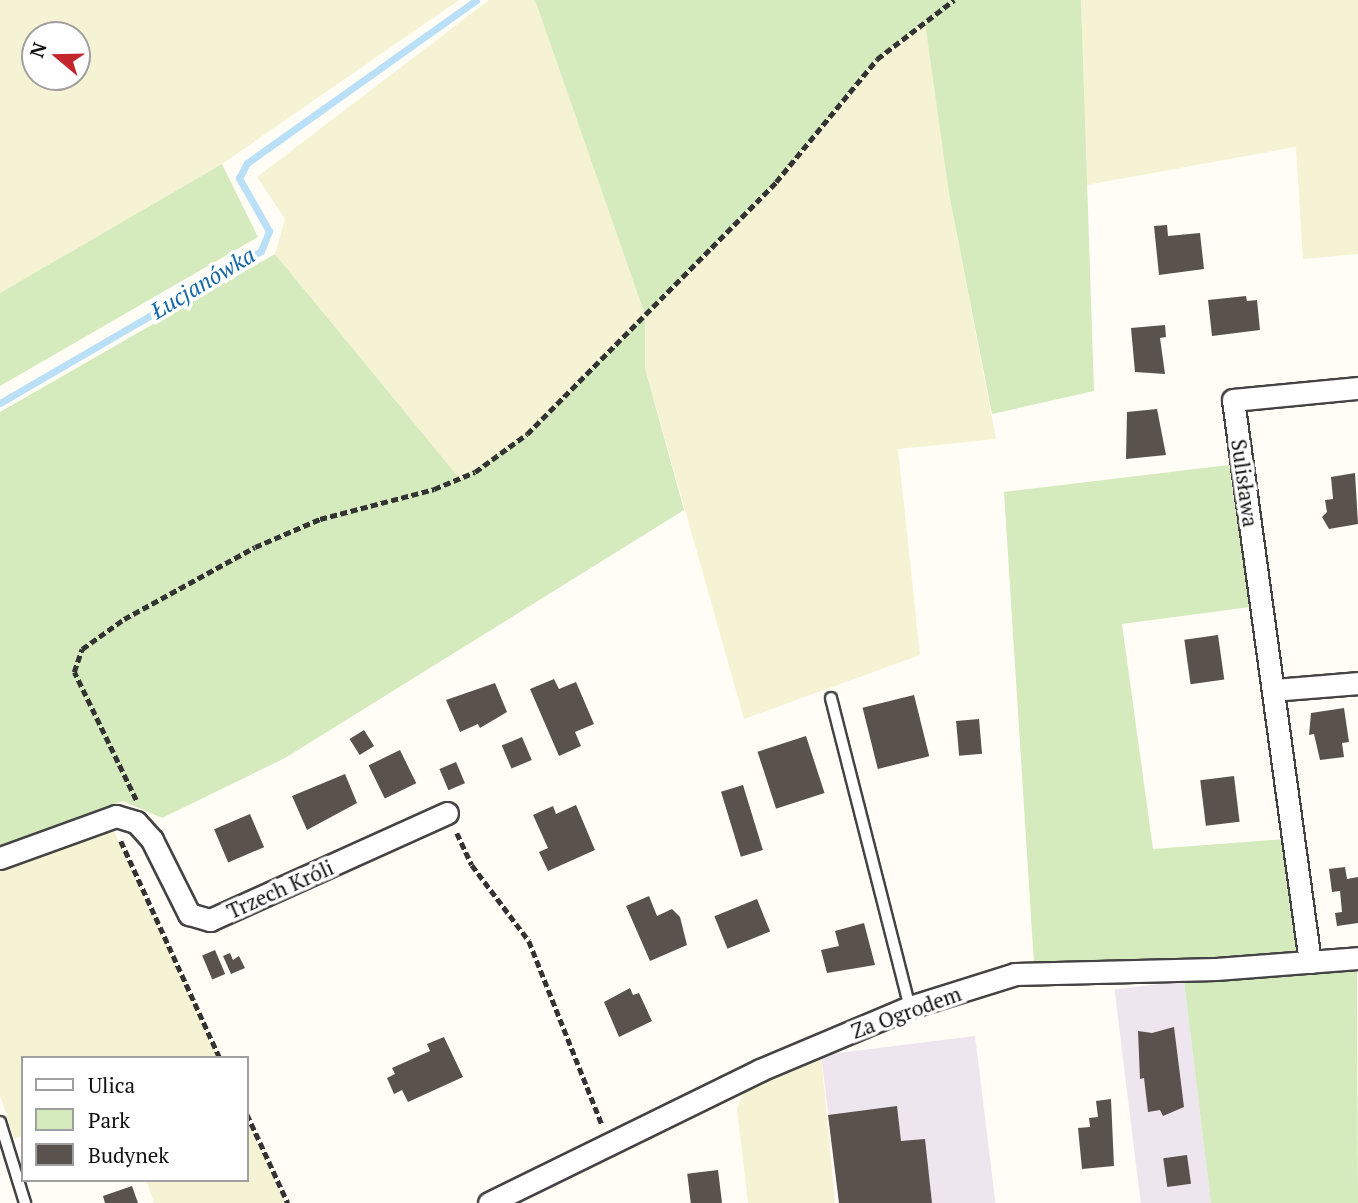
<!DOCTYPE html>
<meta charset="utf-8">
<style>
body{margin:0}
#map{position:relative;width:1358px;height:1203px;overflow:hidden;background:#fffdf5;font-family:"PT Serif",serif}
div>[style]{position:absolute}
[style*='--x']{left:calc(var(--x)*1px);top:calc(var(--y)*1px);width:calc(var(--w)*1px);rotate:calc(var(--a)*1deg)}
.industrial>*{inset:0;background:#eee6ef;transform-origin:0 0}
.farmland>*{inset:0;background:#f6f3d4}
.green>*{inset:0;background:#d5ebbd}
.stream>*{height:7px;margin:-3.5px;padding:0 3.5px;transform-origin:3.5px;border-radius:3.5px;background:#b9e0f7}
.building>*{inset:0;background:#5a524d;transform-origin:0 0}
.path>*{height:4.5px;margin-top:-2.25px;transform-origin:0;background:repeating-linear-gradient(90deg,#333 0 7px,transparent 0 10.5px)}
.roads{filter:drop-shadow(2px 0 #444) drop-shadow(-2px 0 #444) drop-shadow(0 2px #444) drop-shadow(0 -2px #444)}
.service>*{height:10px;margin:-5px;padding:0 5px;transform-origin:5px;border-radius:5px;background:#fff}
.minor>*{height:21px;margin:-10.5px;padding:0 10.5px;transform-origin:10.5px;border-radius:10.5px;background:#fff}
span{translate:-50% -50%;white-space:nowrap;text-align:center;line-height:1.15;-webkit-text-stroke:7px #fff;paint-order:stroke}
.street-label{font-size:21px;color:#111}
.water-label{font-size:23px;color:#1768a6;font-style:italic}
.legend{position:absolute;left:21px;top:1056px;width:228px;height:126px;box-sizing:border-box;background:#fff;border:2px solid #a0a0a0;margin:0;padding:9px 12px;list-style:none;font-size:21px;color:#111}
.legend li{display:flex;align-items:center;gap:14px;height:35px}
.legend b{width:35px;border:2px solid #a0a0a0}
.north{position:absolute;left:21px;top:21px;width:70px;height:70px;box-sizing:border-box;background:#fff;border:2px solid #a0a0a0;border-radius:50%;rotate:289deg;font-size:19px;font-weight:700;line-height:28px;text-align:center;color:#111}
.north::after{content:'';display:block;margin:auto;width:24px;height:32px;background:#c4262e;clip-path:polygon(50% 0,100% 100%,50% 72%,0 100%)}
</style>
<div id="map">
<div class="industrial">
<i style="left:1184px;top:981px;width:224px;height:70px;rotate:83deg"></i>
<i style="left:975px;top:1036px;width:168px;height:155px;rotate:83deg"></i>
</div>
<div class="farmland">
<i style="clip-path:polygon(evenodd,0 0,459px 0,222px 164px,0 293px,0 0,35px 35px,77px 35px,77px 77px,35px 77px,35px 35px)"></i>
<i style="clip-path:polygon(489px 0,535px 0,645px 315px,776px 182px,877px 59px,926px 21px,949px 194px,996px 439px,898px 449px,920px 655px,744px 719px,645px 368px,645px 316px,527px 434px,460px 479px,275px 254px,285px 219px,257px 177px)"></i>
<i style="clip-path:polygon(1081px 0,1358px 0,1358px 254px,1303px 259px,1296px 147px,1087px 185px)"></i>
<i style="clip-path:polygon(112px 827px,219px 1058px,23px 1058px,23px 1136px,14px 1139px,0 1095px,0 870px)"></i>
<i style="clip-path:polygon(821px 1055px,835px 1203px,748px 1203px,737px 1109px,747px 1083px)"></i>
<i style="clip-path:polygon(247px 1118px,286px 1203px,154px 1203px,146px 1180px,247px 1180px)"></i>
</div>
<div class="green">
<i style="clip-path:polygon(535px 0,1081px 0,1094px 391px,992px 414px,949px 194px,925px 22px,877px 59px,776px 182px,645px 315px,645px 368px,684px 510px,285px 758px,162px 818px,123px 801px,0 848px,0 412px,275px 254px,460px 479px,527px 434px,645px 315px)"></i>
<i style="clip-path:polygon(222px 164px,258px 237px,0 386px,0 293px)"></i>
<i style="clip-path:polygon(1229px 465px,1250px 607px,1122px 624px,1153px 849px,1285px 839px,1303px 956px,1034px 964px,1004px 492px)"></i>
<i style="clip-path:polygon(1357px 971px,1358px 1203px,1211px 1203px,1184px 981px)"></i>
</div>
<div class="stream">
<i style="--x:0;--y:403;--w:302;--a:-30.2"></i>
<i style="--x:261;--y:251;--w:22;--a:-68"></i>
<i style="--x:269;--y:231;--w:61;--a:-119.5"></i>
<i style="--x:239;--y:178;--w:17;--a:-62"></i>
<i style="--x:247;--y:163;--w:281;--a:-35.4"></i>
</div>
<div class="building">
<i style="clip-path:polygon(1167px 225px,1168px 236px,1200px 233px,1204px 269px,1159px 275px,1154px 226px)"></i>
<i style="clip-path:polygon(1246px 296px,1247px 301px,1257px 300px,1260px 330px,1212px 336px,1208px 300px)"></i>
<i style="clip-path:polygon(1165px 325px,1166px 337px,1160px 338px,1165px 374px,1135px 372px,1131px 328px)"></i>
<i style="clip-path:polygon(1157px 409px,1166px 455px,1126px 459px,1127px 412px)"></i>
<i style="clip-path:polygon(1355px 473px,1358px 524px,1329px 529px,1322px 517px,1327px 512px,1325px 500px,1333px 499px,1331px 477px)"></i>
<i style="left:1218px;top:635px;width:45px;height:34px;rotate:82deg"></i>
<i style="clip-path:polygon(554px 679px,559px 689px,576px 682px,594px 724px,575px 732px,581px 746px,559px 756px,530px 689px)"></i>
<i style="clip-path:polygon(495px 683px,507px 712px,480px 728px,478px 724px,460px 732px,446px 700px)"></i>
<i style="left:914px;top:695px;width:63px;height:53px;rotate:76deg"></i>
<i style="clip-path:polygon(1344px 708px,1349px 742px,1342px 743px,1344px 757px,1320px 760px,1314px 734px,1309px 735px,1311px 713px)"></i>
<i style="left:979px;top:719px;width:35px;height:23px;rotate:85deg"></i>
<i style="left:364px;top:730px;width:19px;height:17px;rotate:58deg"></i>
<i style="left:806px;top:736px;width:60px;height:51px;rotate:72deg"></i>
<i style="left:522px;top:737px;width:25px;height:22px;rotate:67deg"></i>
<i style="left:400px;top:750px;width:37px;height:35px;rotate:64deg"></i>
<i style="left:456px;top:762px;width:23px;height:18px;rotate:67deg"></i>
<i style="clip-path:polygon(345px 774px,357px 803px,307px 830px,292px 796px)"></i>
<i style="left:1234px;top:776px;width:46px;height:34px;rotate:83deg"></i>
<i style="left:743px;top:785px;width:68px;height:23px;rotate:73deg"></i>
<i style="clip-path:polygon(576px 805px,595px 850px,548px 871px,539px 852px,548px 848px,533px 815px,553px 806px,556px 814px)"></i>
<i style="left:250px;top:814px;width:36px;height:39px;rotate:67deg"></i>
<i style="clip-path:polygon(1345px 867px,1347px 879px,1358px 877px,1358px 923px,1337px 926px,1335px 913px,1342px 912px,1340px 891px,1332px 892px,1329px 869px)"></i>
<i style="clip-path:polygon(649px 896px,657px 916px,672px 909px,680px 917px,687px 945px,650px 961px,626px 906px)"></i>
<i style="left:757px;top:899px;width:35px;height:46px;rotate:68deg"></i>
<i style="clip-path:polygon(864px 923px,875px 965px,827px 973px,821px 950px,839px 946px,835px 931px)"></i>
<i style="left:215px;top:950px;width:26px;height:14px;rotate:67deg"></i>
<i style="clip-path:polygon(230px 953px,233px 960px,239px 956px,245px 968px,231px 974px,223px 956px)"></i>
<i style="clip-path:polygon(630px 988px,633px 995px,639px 993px,652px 1021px,619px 1037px,604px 1002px)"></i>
<i style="clip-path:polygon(1174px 1027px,1184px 1107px,1163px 1116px,1160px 1110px,1148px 1112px,1144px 1078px,1140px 1079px,1138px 1031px,1152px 1033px)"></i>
<i style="clip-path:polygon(444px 1037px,463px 1077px,408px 1102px,402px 1090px,394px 1094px,387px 1078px,395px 1074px,392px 1068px,430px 1051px,427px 1044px)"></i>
<i style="clip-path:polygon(1111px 1099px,1114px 1166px,1082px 1169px,1078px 1128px,1090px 1127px,1089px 1118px,1098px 1117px,1096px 1101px)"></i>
<i style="clip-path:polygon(897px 1106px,901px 1141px,925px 1139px,932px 1203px,839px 1203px,828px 1115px)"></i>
<i style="left:1187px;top:1155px;width:29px;height:24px;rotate:82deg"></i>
<i style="left:718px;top:1170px;width:33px;height:31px;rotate:83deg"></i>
<i style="clip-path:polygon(132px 1186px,138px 1203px,105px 1203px,103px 1196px)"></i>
</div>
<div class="path">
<i style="--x:136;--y:800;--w:142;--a:-115.8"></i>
<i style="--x:74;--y:672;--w:24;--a:-71"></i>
<i style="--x:82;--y:649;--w:52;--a:-35.5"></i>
<i style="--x:124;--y:619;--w:149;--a:-28.8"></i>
<i style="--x:255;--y:547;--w:71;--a:-23.3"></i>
<i style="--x:320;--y:519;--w:118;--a:-14.7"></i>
<i style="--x:434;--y:489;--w:44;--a:-22.5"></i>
<i style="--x:475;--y:472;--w:64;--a:-36.2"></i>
<i style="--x:527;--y:434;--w:354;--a:-45.3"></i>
<i style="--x:776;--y:182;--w:159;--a:-50.6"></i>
<i style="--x:877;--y:59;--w:97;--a:-37.5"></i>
<i style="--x:457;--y:833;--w:35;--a:65"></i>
<i style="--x:472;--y:865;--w:95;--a:53.1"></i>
<i style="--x:529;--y:941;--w:197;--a:68.3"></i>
<i style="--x:121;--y:841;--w:239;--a:65.5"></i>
<i style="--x:247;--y:1114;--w:98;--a:65.3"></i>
</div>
<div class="roads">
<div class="service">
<i style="--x:831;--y:698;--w:319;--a:75.7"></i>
<i style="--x:0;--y:1122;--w:85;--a:72.8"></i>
</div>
<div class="minor">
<i style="--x:1273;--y:690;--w:85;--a:-4.7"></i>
<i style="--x:0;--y:858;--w:123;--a:-19.9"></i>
<i style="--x:116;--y:816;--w:21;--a:17"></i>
<i style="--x:136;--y:822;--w:24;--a:48"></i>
<i style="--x:152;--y:840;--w:83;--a:63.4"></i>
<i style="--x:189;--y:914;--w:22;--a:16"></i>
<i style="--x:210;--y:920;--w:260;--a:-24.3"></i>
<i style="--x:1310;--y:962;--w:567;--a:-97.8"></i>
<i style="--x:1233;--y:400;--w:126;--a:-5.5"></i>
<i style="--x:489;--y:1203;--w:302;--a:-26.1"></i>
<i style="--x:760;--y:1070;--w:163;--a:-22.8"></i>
<i style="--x:910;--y:1007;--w:110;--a:-17.4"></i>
<i style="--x:1015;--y:974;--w:201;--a:-1.4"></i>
<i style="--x:1216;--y:969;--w:142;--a:-4.4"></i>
</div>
</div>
<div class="street-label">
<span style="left:1245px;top:483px;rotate:82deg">Sulisława</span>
<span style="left:280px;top:889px;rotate:-24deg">Trzech Króli</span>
<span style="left:906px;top:1012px;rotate:-20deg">Za Ogrodem</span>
</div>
<div class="water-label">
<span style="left:203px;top:283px;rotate:-31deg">Łucjanówka</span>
</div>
<ul class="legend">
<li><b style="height:9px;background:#fff"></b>Ulica</li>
<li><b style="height:19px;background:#d5ebbd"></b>Park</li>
<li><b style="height:19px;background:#5a524d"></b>Budynek</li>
</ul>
<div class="north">N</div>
</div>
